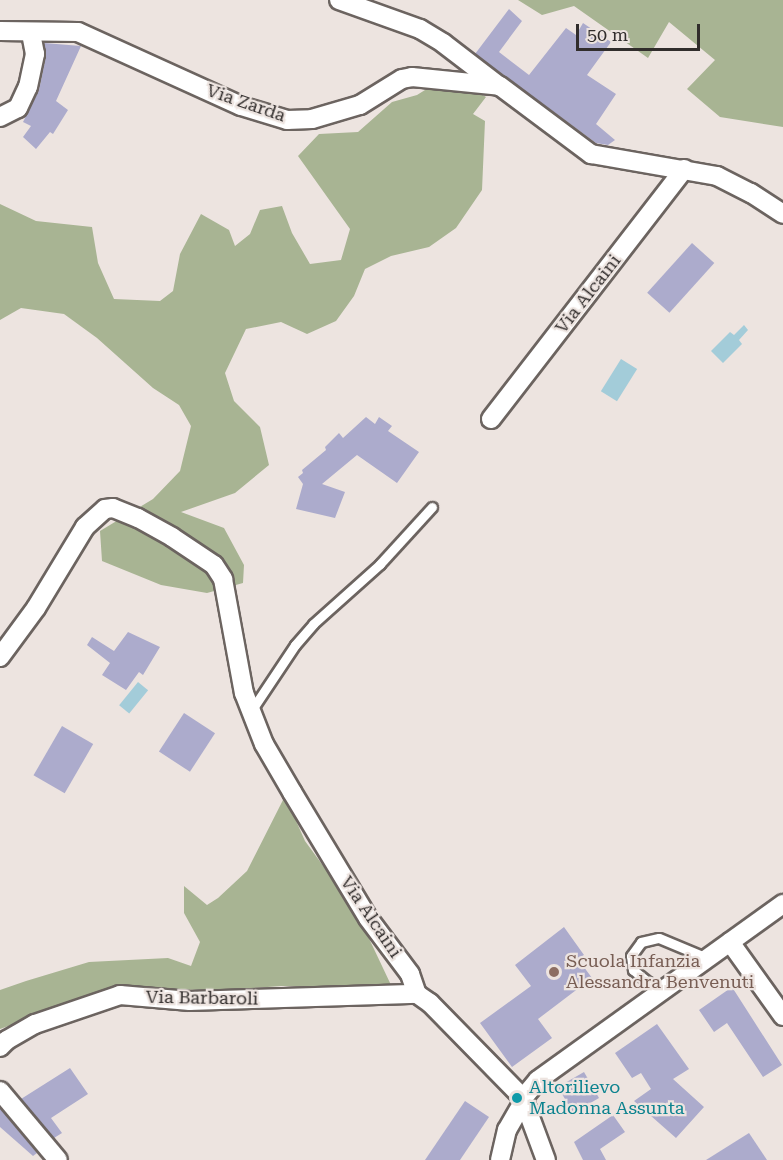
<!DOCTYPE html>
<style>
body{margin:0}
#map{position:relative;width:783px;height:1160px;overflow:hidden;background:#ede4e0;font-family:"Roboto Serif",serif}
div>[style]{position:absolute}
[style*='--x']{left:calc(var(--x)*1px);top:calc(var(--y)*1px);width:calc(var(--w)*1px);rotate:calc(var(--a)*1deg)}
.forest>*{inset:0;background:#a8b493}
.water>*{inset:0;background:#a3ccd9;transform-origin:0 0}
.building>*{inset:0;background:#acabcc;transform-origin:0 0}
.roads{filter:drop-shadow(2px 0 #6c6460) drop-shadow(-2px 0 #6c6460) drop-shadow(0 2px #6c6460) drop-shadow(0 -2px #6c6460)}
.lane>*{height:9px;margin:-4.5px;padding:0 4.5px;transform-origin:4.5px;border-radius:4.5px;background:#fff}
.street>*{height:18px;margin:-9px;padding:0 9px;transform-origin:9px;border-radius:9px;background:#fff}
.dots>*{width:16px;height:16px;translate:-50% -50%;box-sizing:border-box;border:3px solid #ede4e0;border-radius:50%}
span{translate:-50% -50%;white-space:nowrap;text-align:center;line-height:1.15;-webkit-text-stroke:4.5px #ede4e0;paint-order:stroke}
.street-label{font-size:18px;color:#312d2c}
.education-label{font-size:18px;color:#785e54}
.left{translate:0 -50%;text-align:left}
.culture-label{font-size:18px;color:#0d838f}
.scale{position:absolute;left:576px;top:24px;width:124px;height:27px;box-sizing:border-box;border:3px solid #312d2c;border-top:0;padding-left:8px;font-size:18px;line-height:21px;white-space:nowrap;color:#312d2c;-webkit-text-stroke:4px #ede4e0;paint-order:stroke}
</style>
<div id="map">
<div class="forest">
<i style="clip-path:polygon(518px 0,783px 0,783px 127px,720px 117px,687px 89px,715px 60px,669px 22px,648px 58px,574px 6px,542px 15px)"></i>
<i style="clip-path:polygon(449px 75px,486px 97px,473px 114px,485px 121px,482px 190px,456px 228px,429px 247px,391px 256px,365px 269px,354px 296px,336px 321px,307px 334px,281px 322px,246px 329px,225px 373px,234px 401px,260px 427px,269px 465px,235px 493px,181px 512px,224px 528px,244px 565px,243px 583px,207px 593px,161px 585px,102px 561px,100px 531px,153px 499px,180px 471px,191px 426px,179px 405px,153px 388px,97px 338px,64px 314px,21px 308px,0 320px,0 204px,36px 221px,92px 227px,98px 263px,114px 299px,160px 301px,173px 291px,180px 254px,201px 214px,229px 230px,235px 246px,250px 234px,260px 210px,282px 206px,292px 233px,310px 264px,341px 260px,350px 229px,298px 156px,319px 134px,358px 132px,392px 102px,417px 95px)"></i>
<i style="clip-path:polygon(285px 796px,305px 841px,356px 911px,391px 985px,369px 988px,281px 986px,224px 990px,111px 989px,0 1029px,0 990px,26px 981px,89px 962px,168px 958px,191px 966px,200px 942px,184px 913px,184px 886px,207px 905px,218px 898px,247px 871px)"></i>
</div>
<div class="water">
<i style="clip-path:polygon(744px 325px,748px 330px,739px 340px,742px 344px,723px 363px,711px 351px,730px 332px,734px 335px)"></i>
<i style="left:621px;top:359px;width:19px;height:38px;rotate:32deg"></i>
<i style="left:138px;top:682px;width:13px;height:30px;rotate:39deg"></i>
</div>
<div class="building">
<i style="clip-path:polygon(509px 9px,522px 21px,499px 52px,529px 75px,566px 28px,576px 35px,583px 23px,611px 42px,587px 75px,616px 94px,596px 124px,615px 140px,608px 145px,596px 143px,475px 54px)"></i>
<i style="clip-path:polygon(44px 43px,81px 46px,56px 101px,68px 110px,53px 134px,50px 132px,36px 149px,23px 137px,31px 126px,23px 122px,39px 90px,46px 56px)"></i>
<i style="left:692px;top:243px;width:30px;height:67px;rotate:42deg"></i>
<i style="clip-path:polygon(366px 417px,375px 424px,379px 417px,392px 426px,388px 431px,419px 452px,397px 483px,357px 455px,322px 484px,345px 492px,335px 518px,296px 509px,303px 484px,298px 477px,303px 473px,302px 470px,326px 450px,325px 447px,339px 433px,343px 438px)"></i>
<i style="clip-path:polygon(128px 632px,160px 647px,143px 675px,139px 672px,126px 690px,102px 675px,110px 663px,87px 645px,92px 637px,114px 651px)"></i>
<i style="left:184px;top:713px;width:37px;height:46px;rotate:33deg"></i>
<i style="left:62px;top:726px;width:36px;height:57px;rotate:30deg"></i>
<i style="clip-path:polygon(564px 927px,584px 955px,578px 959px,592px 978px,538px 1019px,552px 1038px,512px 1067px,480px 1023px,531px 986px,515px 965px)"></i>
<i style="clip-path:polygon(732px 987px,782px 1065px,763px 1077px,727px 1023px,714px 1032px,699px 1010px)"></i>
<i style="clip-path:polygon(657px 1024px,689px 1069px,673px 1079px,704px 1107px,676px 1138px,634px 1101px,651px 1089px,641px 1073px,632px 1078px,615px 1053px)"></i>
<i style="clip-path:polygon(70px 1068px,88px 1094px,51px 1118px,62px 1133px,54px 1138px,21px 1099px)"></i>
<i style="left:584px;top:1072px;width:30px;height:30px;rotate:60deg"></i>
<i style="clip-path:polygon(465px 1101px,489px 1117px,460px 1160px,425px 1160px)"></i>
<i style="clip-path:polygon(0 1108px,37px 1153px,33px 1156px,0 1127px)"></i>
<i style="clip-path:polygon(613px 1115px,625px 1132px,600px 1149px,606px 1160px,583px 1160px,574px 1142px)"></i>
<i style="clip-path:polygon(749px 1133px,767px 1160px,706px 1160px)"></i>
</div>
<div class="roads">
<div class="lane">
<i style="--x:251;--y:711;--w:79;--a:-56.3"></i>
<i style="--x:295;--y:645;--w:28;--a:-49"></i>
<i style="--x:313;--y:624;--w:90;--a:-41.8"></i>
<i style="--x:380;--y:564;--w:77;--a:-47.6"></i>
<i style="--x:665;--y:987;--w:18;--a:-164"></i>
<i style="--x:648;--y:982;--w:19;--a:-141"></i>
<i style="--x:633;--y:970;--w:14;--a:-98"></i>
<i style="--x:631;--y:956;--w:17;--a:-54"></i>
<i style="--x:641;--y:942;--w:18;--a:-13"></i>
<i style="--x:659;--y:938;--w:52;--a:22.6"></i>
</div>
<div class="street">
<i style="--x:339;--y:0;--w:86;--a:19.7"></i>
<i style="--x:420;--y:29;--w:27;--a:31"></i>
<i style="--x:443;--y:43;--w:71;--a:37.5"></i>
<i style="--x:0;--y:31;--w:78;--a:0.7"></i>
<i style="--x:78;--y:32;--w:179;--a:24.4"></i>
<i style="--x:241;--y:106;--w:48;--a:16.9"></i>
<i style="--x:287;--y:120;--w:25;--a:-2"></i>
<i style="--x:312;--y:119;--w:50;--a:-16.3"></i>
<i style="--x:360;--y:105;--w:49;--a:-31.8"></i>
<i style="--x:402;--y:79;--w:10;--a:-11"></i>
<i style="--x:412;--y:77;--w:88;--a:5.8"></i>
<i style="--x:500;--y:86;--w:114;--a:36.8"></i>
<i style="--x:591;--y:154;--w:128;--a:9.9"></i>
<i style="--x:717;--y:176;--w:38;--a:27"></i>
<i style="--x:751;--y:193;--w:38;--a:33"></i>
<i style="--x:0;--y:117;--w:20;--a:-27"></i>
<i style="--x:18;--y:108;--w:23;--a:-65"></i>
<i style="--x:28;--y:87;--w:34;--a:-78"></i>
<i style="--x:35;--y:54;--w:21;--a:-101"></i>
<i style="--x:491;--y:419;--w:316;--a:-52.3"></i>
<i style="--x:0;--y:657;--w:61;--a:-53.7"></i>
<i style="--x:36;--y:608;--w:95;--a:-58.8"></i>
<i style="--x:85;--y:527;--w:27;--a:-42"></i>
<i style="--x:105;--y:509;--w:8;--a:-7"></i>
<i style="--x:113;--y:508;--w:27;--a:22"></i>
<i style="--x:138;--y:518;--w:39;--a:29"></i>
<i style="--x:172;--y:537;--w:50;--a:33.7"></i>
<i style="--x:214;--y:565;--w:17;--a:57"></i>
<i style="--x:223;--y:579;--w:116;--a:79.6"></i>
<i style="--x:244;--y:693;--w:55;--a:68.6"></i>
<i style="--x:264;--y:744;--w:56;--a:59.7"></i>
<i style="--x:292;--y:792;--w:147;--a:58.9"></i>
<i style="--x:368;--y:918;--w:70;--a:53.1"></i>
<i style="--x:410;--y:974;--w:21;--a:71"></i>
<i style="--x:417;--y:994;--w:16;--a:35"></i>
<i style="--x:430;--y:1003;--w:133;--a:45.6"></i>
<i style="--x:730;--y:942;--w:91;--a:54.4"></i>
<i style="--x:0;--y:1047;--w:10;--a:-45"></i>
<i style="--x:7;--y:1040;--w:32;--a:-30"></i>
<i style="--x:35;--y:1024;--w:90;--a:-18.8"></i>
<i style="--x:120;--y:995;--w:70;--a:4.9"></i>
<i style="--x:190;--y:1001;--w:227;--a:-1.8"></i>
<i style="--x:0;--y:1091;--w:90;--a:50"></i>
<i style="--x:524;--y:1101;--w:63;--a:69.6"></i>
<i style="--x:500;--y:1160;--w:31;--a:-77"></i>
<i style="--x:507;--y:1130;--w:34;--a:-60"></i>
<i style="--x:524;--y:1101;--w:3;--a:-108"></i>
<i style="--x:523;--y:1098;--w:23;--a:-50"></i>
<i style="--x:538;--y:1080;--w:302;--a:-35.7"></i>
</div>
</div>
<div class="dots">
<i style="left:554px;top:972px;background:#8d6e63"></i>
<i style="left:517px;top:1098px;background:#0f9aa8"></i>
</div>
<div class="street-label">
<span style="left:246px;top:103px;rotate:19deg">Via Zarda</span>
<span style="left:588px;top:294px;rotate:-52deg">Via Alcaini</span>
<span style="left:371px;top:917px;rotate:56deg">Via Alcaini</span>
<span style="left:202px;top:998px;rotate:1deg">Via Barbaroli</span>
</div>
<div class="education-label">
<span class="left" style="left:566px;top:972px">Scuola Infanzia<br>Alessandra Benvenuti</span>
</div>
<div class="culture-label">
<span class="left" style="left:529px;top:1098px">Altorilievo<br>Madonna Assunta</span>
</div>
<div class="scale">50 m</div>
</div>
